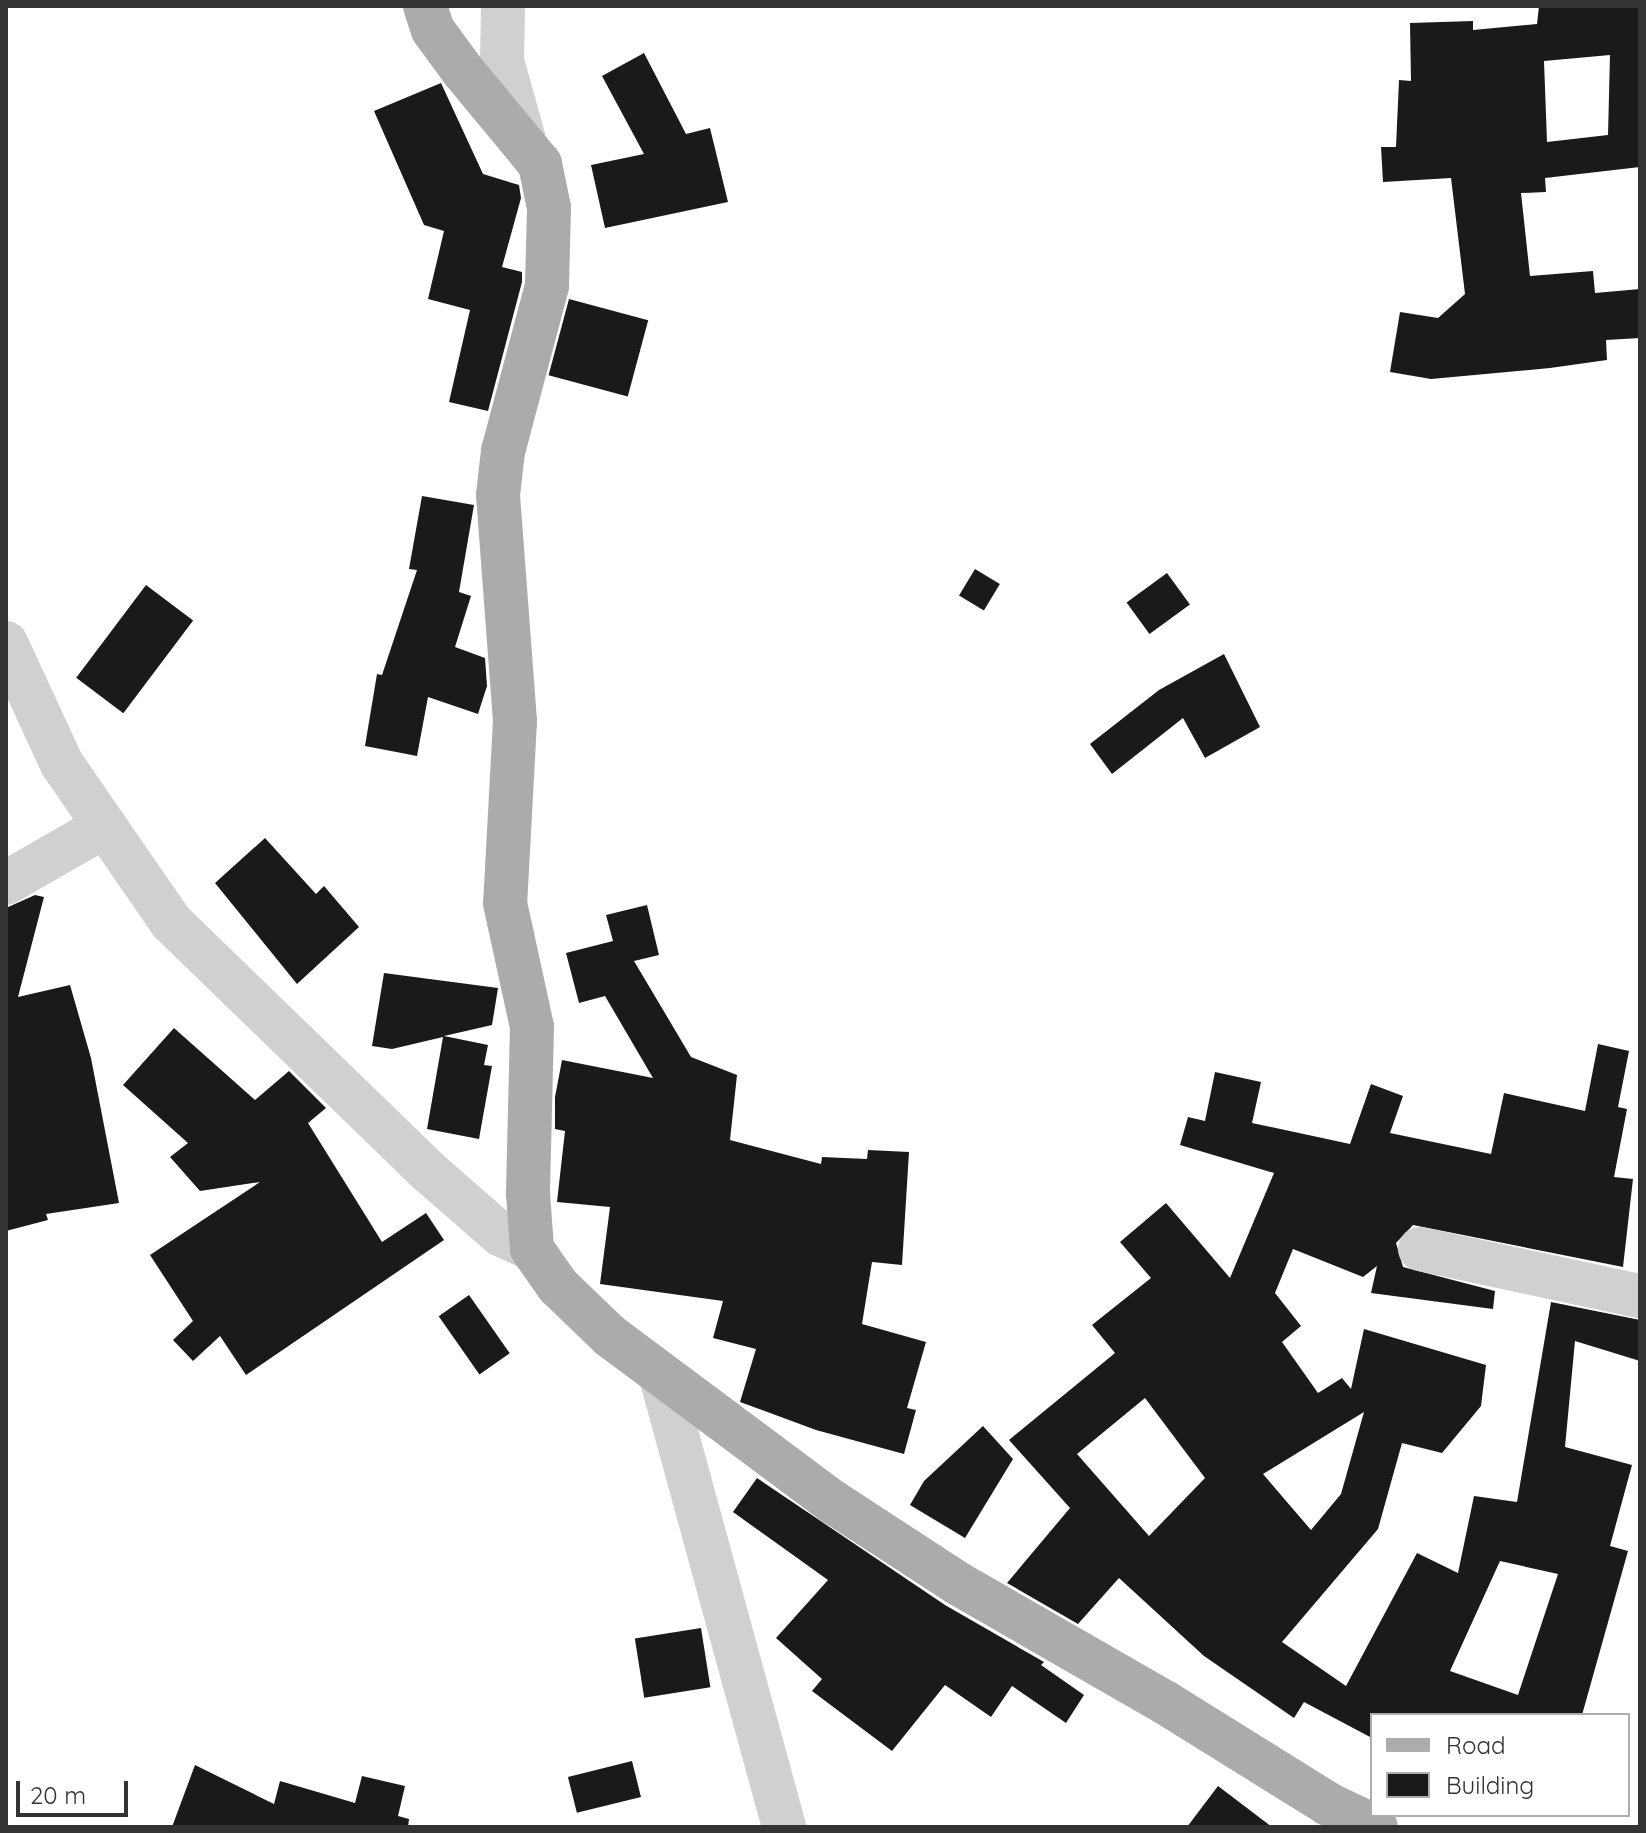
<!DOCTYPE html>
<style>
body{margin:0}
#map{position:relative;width:1646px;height:1833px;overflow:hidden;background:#fff;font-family:Quicksand,sans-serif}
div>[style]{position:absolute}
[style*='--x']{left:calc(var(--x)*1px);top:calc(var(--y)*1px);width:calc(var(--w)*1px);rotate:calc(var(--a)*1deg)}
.building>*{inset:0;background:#1a1a1a;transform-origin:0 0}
.minor>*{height:44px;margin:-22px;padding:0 22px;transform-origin:22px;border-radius:22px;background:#d0d0d0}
.major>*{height:44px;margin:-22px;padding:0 22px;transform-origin:22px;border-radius:22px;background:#ababab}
span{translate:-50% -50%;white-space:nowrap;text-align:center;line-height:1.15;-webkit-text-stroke:8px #fff;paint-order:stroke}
.frame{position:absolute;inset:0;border:8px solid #333;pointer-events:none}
.legend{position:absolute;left:1370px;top:1713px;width:260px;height:104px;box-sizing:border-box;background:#fff;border:2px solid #adadad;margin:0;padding:10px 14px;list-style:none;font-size:24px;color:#333}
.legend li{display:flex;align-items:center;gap:16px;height:40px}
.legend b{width:40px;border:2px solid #adadad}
.scale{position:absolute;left:16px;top:1781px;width:112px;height:36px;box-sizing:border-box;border:4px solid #333;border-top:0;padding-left:10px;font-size:24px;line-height:28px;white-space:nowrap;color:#333;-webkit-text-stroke:6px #fff;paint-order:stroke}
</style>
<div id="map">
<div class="building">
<i style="clip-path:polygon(evenodd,1539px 6px,1640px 6px,1640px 167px,1545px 178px,1546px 192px,1521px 193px,1530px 276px,1593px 271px,1595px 293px,1640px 289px,1640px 338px,1606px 340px,1607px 360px,1550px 368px,1431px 379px,1390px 372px,1400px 312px,1438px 318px,1465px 294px,1451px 178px,1383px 182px,1381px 147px,1396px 147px,1399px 80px,1411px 81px,1410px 23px,1473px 21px,1473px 30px,1537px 24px,1539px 6px,1610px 55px,1608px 135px,1547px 142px,1544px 61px,1610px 55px)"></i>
<i style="clip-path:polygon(644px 53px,686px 134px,710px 128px,728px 202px,605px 228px,591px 165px,644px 154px,602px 76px)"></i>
<i style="clip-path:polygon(441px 83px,483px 174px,519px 185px,521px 198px,502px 267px,522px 272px,522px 282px,488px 411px,449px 402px,470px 310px,428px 299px,444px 231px,424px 225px,374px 111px)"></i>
<i style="left:569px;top:299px;width:82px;height:79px;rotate:15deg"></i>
<i style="clip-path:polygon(422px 496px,474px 505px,459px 592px,471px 596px,455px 647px,485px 658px,487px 686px,478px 714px,428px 697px,417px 756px,365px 746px,377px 674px,382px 675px,417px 570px,409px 569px)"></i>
<i style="left:975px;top:569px;width:29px;height:31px;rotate:31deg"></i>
<i style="left:1167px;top:573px;width:39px;height:50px;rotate:54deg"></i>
<i style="left:146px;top:585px;width:59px;height:116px;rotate:37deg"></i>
<i style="clip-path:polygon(1224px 654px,1260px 727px,1205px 758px,1183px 718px,1112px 774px,1090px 744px,1159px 690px)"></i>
<i style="clip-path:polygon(265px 838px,316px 894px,324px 886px,359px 927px,297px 984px,215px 883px)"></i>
<i style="clip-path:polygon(35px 895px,44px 897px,18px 997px,70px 985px,91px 1058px,119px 1203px,46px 1214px,48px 1220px,6px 1231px,6px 908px)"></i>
<i style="clip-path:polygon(647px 905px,659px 955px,634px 961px,691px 1057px,737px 1075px,730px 1140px,821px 1164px,822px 1157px,867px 1159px,868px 1150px,909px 1152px,902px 1265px,872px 1262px,862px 1324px,926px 1342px,907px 1408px,916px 1410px,904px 1454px,816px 1430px,740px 1402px,756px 1349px,713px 1338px,723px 1301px,600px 1284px,610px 1207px,557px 1202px,565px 1131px,555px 1129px,555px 1097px,562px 1060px,653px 1078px,605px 996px,579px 1003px,566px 953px,613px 941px,606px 915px)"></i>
<i style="clip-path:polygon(384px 973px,498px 988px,492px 1025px,444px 1036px,488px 1045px,484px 1065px,492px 1066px,479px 1139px,427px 1129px,443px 1037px,392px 1049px,372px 1046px)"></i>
<i style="clip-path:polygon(174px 1028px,255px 1100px,289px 1071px,326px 1108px,308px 1123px,382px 1242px,426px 1213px,444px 1240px,246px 1375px,220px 1336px,193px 1361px,173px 1340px,193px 1321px,150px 1255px,260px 1182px,200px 1191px,170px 1157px,188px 1143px,123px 1085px)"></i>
<i style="clip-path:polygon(evenodd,1598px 1044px,1629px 1051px,1618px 1107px,1627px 1109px,1614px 1177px,1633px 1179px,1623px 1267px,1413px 1225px,1396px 1243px,1403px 1267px,1495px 1291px,1493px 1309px,1371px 1293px,1377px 1266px,1363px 1277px,1293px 1249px,1275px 1293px,1301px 1326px,1282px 1342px,1318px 1393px,1342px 1378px,1351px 1389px,1364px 1329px,1486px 1365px,1481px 1406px,1442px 1453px,1402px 1443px,1378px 1529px,1282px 1642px,1346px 1686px,1417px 1553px,1458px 1573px,1474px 1496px,1517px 1502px,1551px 1302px,1640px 1320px,1640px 1361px,1575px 1341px,1565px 1447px,1632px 1465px,1610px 1546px,1628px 1551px,1582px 1715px,1372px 1715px,1372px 1738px,1304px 1702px,1294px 1718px,1204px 1656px,1119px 1578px,1078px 1624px,1007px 1583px,1070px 1508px,1009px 1440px,1115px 1353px,1092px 1325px,1151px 1278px,1120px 1242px,1166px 1203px,1230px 1278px,1274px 1173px,1180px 1145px,1188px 1117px,1205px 1121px,1215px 1072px,1261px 1082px,1252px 1123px,1350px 1144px,1371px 1084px,1403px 1096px,1390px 1133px,1491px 1154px,1504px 1093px,1585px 1111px,1598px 1044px,1145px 1398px,1205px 1478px,1149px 1536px,1077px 1454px,1145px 1398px,1598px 1044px,1364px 1412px,1341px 1494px,1311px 1530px,1263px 1474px,1364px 1412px,1598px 1044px,1500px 1561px,1558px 1574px,1518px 1695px,1450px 1671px,1500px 1561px)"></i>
<i style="left:469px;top:1295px;width:71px;height:37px;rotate:55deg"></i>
<i style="clip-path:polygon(983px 1426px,1013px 1459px,965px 1538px,910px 1505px,924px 1481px)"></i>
<i style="clip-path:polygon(757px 1478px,945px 1605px,1044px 1662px,1041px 1665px,1084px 1695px,1066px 1723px,1012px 1686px,991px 1717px,945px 1685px,892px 1751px,812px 1691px,822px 1679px,776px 1638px,828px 1580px,733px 1512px)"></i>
<i style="left:701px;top:1628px;width:60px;height:67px;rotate:81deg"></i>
<i style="left:632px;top:1761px;width:37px;height:66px;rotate:76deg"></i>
<i style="clip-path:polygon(195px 1765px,274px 1804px,280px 1781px,355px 1803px,362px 1776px,405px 1786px,398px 1816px,409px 1819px,408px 1827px,172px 1827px)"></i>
<i style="clip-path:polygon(1218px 1786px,1272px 1827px,1187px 1827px)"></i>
</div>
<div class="minor">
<i style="--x:503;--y:6;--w:55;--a:91"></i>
<i style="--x:502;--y:61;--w:82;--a:74.4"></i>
<i style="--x:6;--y:643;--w:133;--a:65.2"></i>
<i style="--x:62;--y:764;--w:192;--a:55.4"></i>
<i style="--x:171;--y:922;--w:359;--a:44.1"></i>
<i style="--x:429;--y:1172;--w:94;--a:41.1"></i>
<i style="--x:500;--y:1234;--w:35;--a:25"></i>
<i style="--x:6;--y:883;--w:114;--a:-29.9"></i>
<i style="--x:1420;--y:1249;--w:225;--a:12.1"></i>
<i style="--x:661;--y:1377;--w:467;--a:74.7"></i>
</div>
<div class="major">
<i style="--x:425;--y:6;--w:25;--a:72"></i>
<i style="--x:433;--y:30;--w:51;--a:53.8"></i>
<i style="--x:463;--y:71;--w:121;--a:50.4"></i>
<i style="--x:540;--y:164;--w:45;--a:78.4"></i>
<i style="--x:549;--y:208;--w:78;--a:91.5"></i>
<i style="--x:547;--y:286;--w:171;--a:104.9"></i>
<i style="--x:503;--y:451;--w:44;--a:96.5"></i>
<i style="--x:498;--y:495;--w:227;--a:85.7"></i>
<i style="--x:515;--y:721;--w:182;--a:93.1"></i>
<i style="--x:505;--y:903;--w:127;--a:77.7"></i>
<i style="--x:532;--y:1027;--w:167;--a:91.4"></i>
<i style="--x:528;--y:1194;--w:55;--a:85.8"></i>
<i style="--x:532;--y:1249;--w:45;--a:54.9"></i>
<i style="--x:558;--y:1286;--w:72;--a:43.9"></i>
<i style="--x:610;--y:1336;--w:278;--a:36.7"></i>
<i style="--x:833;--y:1502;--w:150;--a:33.1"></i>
<i style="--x:959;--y:1584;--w:239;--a:29.9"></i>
<i style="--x:1166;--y:1703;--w:191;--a:31.9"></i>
<i style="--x:1328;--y:1804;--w:53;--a:25.6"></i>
</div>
<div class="frame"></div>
<ul class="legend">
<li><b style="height:10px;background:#ababab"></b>Road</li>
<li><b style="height:22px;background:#1a1a1a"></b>Building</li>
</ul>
<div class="scale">20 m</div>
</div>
